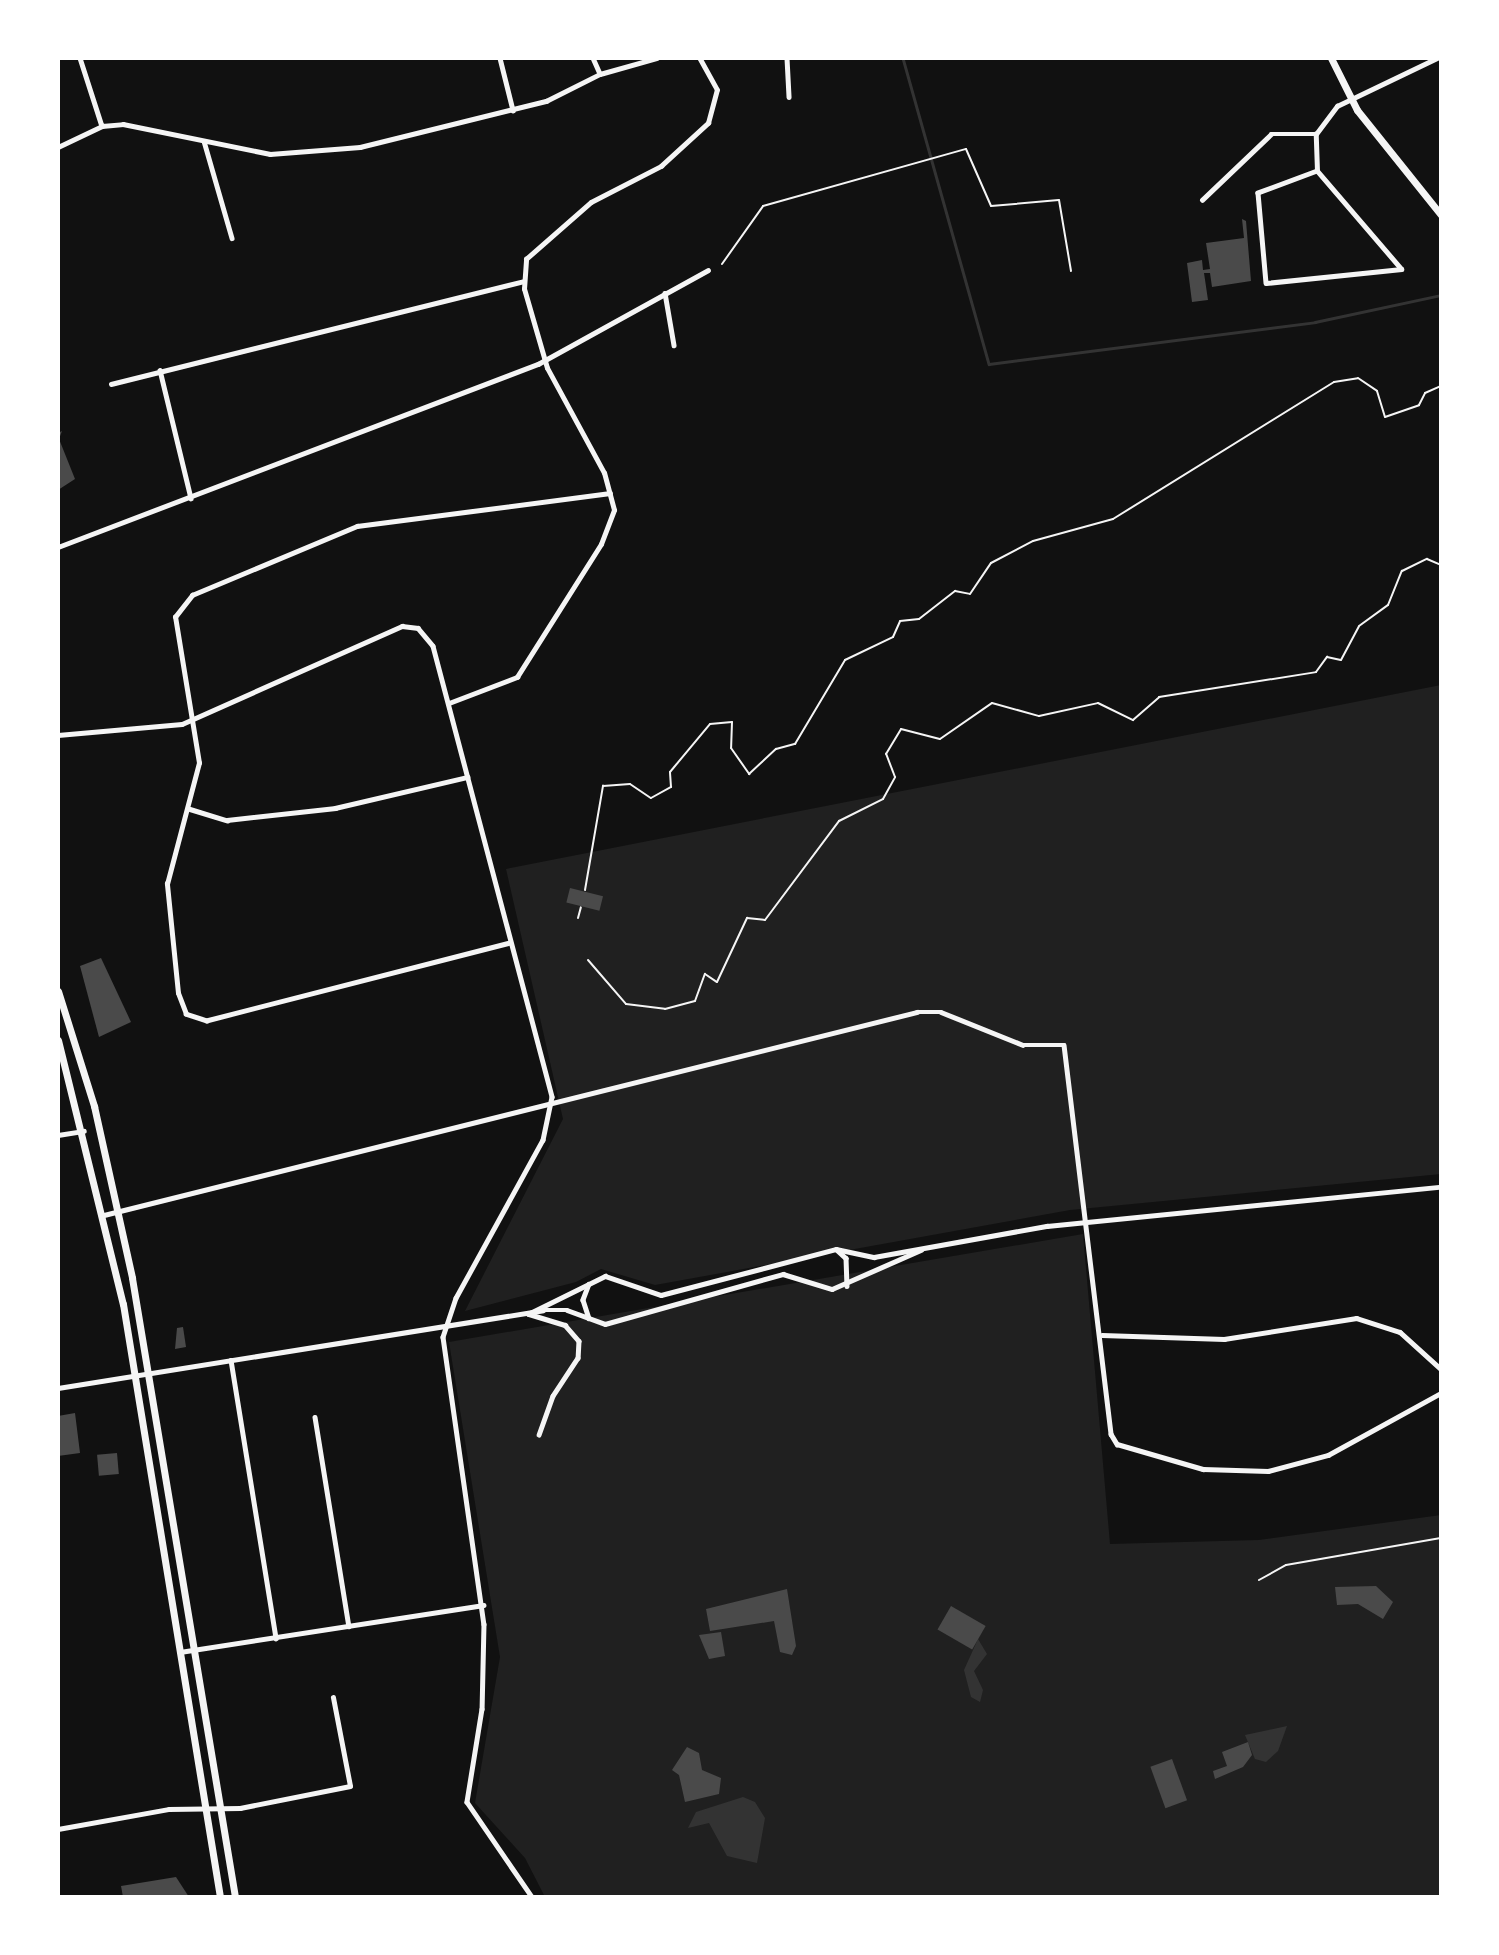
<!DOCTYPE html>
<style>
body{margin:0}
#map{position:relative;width:1499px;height:1955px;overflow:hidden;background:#111;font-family:"PT Sans Narrow",sans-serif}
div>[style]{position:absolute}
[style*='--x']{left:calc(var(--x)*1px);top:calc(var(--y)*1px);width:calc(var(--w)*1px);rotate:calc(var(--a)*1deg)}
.green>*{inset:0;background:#202020}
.water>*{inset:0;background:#333}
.stream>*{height:2.5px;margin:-1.25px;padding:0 1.25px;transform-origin:1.25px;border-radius:1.25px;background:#333}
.building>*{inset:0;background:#4a4a4a;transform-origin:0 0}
.path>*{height:2px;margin:-1px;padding:0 1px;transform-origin:1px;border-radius:1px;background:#f5f5f5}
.minor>*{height:4.5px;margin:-2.25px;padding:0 2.25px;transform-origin:2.25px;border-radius:2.25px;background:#f5f5f5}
.secondary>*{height:7px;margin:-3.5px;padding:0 3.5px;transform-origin:3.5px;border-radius:3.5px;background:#f5f5f5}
span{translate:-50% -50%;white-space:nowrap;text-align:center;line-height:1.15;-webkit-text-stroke:7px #fff;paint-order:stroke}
.frame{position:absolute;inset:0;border:60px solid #fff;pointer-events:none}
</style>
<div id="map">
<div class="green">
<i style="clip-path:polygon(1441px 685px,1441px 1174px,1070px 1210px,655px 1285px,601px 1269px,576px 1282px,465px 1311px,563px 1119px,506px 869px)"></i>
<i style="clip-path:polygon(1083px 1234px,1110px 1544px,1259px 1540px,1441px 1515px,1441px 1897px,545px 1897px,525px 1858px,475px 1803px,500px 1657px,449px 1342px)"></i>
</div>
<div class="water">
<i style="clip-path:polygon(978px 1639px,987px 1654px,974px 1671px,983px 1690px,980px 1702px,971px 1697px,964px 1670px)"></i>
<i style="clip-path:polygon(1287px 1726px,1278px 1751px,1266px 1762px,1255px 1759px,1245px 1735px)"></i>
<i style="clip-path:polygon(743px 1797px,755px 1802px,765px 1818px,757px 1863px,727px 1856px,709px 1823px,688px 1828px,696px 1812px)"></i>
</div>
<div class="stream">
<i style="--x:903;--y:58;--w:318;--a:74.3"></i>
<i style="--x:989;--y:364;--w:329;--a:-7.3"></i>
<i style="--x:1315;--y:322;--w:129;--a:-12.1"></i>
</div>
<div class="building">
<i style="clip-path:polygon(1242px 219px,1246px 221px,1251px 281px,1212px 287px,1210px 273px,1204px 273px,1208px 300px,1192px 302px,1187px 263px,1202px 260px,1203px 270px,1210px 269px,1206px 243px,1244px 238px)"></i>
<i style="clip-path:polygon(62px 431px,59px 439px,75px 479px,58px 490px,58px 433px)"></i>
<i style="left:570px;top:888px;width:34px;height:15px;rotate:14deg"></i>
<i style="clip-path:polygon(101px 958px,131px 1022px,99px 1037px,80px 966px)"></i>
<i style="clip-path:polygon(183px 1327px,186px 1347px,175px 1349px,177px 1328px)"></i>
<i style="clip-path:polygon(75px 1413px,80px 1453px,58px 1456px,58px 1416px)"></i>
<i style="left:117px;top:1453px;width:21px;height:20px;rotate:85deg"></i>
<i style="clip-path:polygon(1376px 1586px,1393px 1602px,1383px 1619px,1358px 1604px,1337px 1605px,1335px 1587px)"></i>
<i style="clip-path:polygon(787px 1589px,796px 1646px,792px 1655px,780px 1652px,774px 1621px,710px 1631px,706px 1609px)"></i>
<i style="left:951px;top:1606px;width:40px;height:27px;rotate:30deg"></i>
<i style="clip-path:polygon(721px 1632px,725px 1656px,709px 1659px,699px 1635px)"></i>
<i style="clip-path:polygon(1248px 1742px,1252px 1755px,1243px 1767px,1215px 1779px,1213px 1771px,1227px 1766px,1222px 1752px)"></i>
<i style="clip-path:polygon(687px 1747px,699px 1753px,702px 1770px,721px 1778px,719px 1794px,685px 1802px,679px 1775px,672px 1770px)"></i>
<i style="left:1172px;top:1759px;width:44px;height:23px;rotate:70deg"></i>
<i style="clip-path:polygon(176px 1877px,189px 1897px,123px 1897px,121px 1886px)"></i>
</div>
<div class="path">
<i style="--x:722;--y:264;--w:71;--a:-54.7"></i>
<i style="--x:763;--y:206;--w:211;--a:-15.7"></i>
<i style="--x:966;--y:149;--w:62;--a:66.3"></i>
<i style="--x:991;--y:206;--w:68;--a:-5"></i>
<i style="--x:1059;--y:200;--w:72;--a:80.4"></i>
<i style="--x:585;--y:890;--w:106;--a:-80.2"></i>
<i style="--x:603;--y:786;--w:27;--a:-4"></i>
<i style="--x:630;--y:784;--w:25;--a:34"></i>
<i style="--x:651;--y:798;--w:23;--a:-29"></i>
<i style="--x:671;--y:787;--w:15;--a:-94"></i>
<i style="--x:670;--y:772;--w:62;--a:-50.2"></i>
<i style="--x:710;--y:724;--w:22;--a:-5"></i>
<i style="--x:732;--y:722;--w:26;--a:92"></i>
<i style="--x:731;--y:748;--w:32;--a:55"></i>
<i style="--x:749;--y:774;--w:37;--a:-43"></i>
<i style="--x:776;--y:749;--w:20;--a:-15"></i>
<i style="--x:795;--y:744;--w:98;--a:-59.2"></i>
<i style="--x:845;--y:660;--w:53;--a:-25.6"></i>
<i style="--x:893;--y:637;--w:17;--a:-66"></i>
<i style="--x:900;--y:621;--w:19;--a:-6"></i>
<i style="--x:919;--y:619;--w:46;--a:-37.9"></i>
<i style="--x:955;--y:591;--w:15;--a:11"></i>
<i style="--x:970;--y:594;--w:37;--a:-56"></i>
<i style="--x:991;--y:563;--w:47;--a:-27.6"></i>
<i style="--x:1033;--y:541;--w:83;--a:-15.4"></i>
<i style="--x:1113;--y:519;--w:260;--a:-31.8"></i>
<i style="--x:1334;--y:382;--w:24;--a:-9"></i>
<i style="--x:1358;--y:378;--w:23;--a:34"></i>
<i style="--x:1377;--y:391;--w:27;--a:73"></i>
<i style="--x:1385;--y:417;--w:36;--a:-19"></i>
<i style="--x:1419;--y:405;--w:13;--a:-63"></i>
<i style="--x:1425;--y:393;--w:17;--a:-24"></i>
<i style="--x:578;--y:918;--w:11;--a:-75"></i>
<i style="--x:588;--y:960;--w:58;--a:49.2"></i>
<i style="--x:626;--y:1004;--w:39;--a:7"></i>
<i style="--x:665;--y:1009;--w:31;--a:-15"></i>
<i style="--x:695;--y:1001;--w:29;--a:-70"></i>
<i style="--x:705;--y:974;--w:14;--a:34"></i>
<i style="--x:717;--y:982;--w:71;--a:-64.9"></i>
<i style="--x:747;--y:918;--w:18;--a:6"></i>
<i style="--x:765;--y:920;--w:124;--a:-53.2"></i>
<i style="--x:839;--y:821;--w:49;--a:-26.6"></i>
<i style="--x:883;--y:799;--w:25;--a:-61"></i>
<i style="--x:895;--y:777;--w:25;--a:-111"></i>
<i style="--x:886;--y:754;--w:29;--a:-59"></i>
<i style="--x:901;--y:729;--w:40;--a:14.4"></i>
<i style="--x:940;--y:739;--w:63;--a:-34.7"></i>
<i style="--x:992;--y:703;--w:49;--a:15.5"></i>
<i style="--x:1039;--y:716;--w:60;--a:-12.4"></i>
<i style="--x:1098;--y:703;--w:39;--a:26"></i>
<i style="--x:1133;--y:720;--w:35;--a:-41"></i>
<i style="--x:1159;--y:697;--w:159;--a:-9"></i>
<i style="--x:1316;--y:672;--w:19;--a:-54"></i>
<i style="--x:1327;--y:657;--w:14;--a:12"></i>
<i style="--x:1341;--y:660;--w:38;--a:-62"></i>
<i style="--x:1359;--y:626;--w:36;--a:-36"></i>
<i style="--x:1388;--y:605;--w:37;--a:-68"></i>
<i style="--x:1402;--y:571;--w:28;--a:-26"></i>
<i style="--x:1427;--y:559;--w:15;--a:23"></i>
<i style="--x:1259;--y:1580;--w:31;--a:-29"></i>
<i style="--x:1286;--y:1565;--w:157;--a:-9.9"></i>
</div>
<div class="minor">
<i style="--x:80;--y:58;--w:71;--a:72.1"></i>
<i style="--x:500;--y:58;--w:54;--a:76"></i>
<i style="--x:593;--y:58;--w:17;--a:66"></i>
<i style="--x:787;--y:58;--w:39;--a:87"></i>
<i style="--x:204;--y:141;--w:101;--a:73.9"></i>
<i style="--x:58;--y:147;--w:49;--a:-25.5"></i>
<i style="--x:102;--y:126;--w:21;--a:-5"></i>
<i style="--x:123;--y:124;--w:150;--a:11.5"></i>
<i style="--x:270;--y:154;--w:90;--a:-4.4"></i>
<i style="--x:360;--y:147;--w:192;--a:-13.9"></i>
<i style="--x:546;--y:101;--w:60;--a:-26.6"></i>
<i style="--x:600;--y:74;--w:59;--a:-15.7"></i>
<i style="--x:1317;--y:171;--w:63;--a:159.6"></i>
<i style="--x:1258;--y:193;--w:90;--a:84.9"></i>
<i style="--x:1266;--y:283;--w:136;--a:-5.9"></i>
<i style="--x:1401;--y:269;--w:129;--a:-130.6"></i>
<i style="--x:1317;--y:171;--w:37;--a:-92"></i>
<i style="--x:1316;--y:134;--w:35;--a:-53"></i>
<i style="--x:1337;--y:106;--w:111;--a:-25.6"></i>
<i style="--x:1202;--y:200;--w:95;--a:-43.7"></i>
<i style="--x:1271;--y:134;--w:45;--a:0"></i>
<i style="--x:665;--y:293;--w:53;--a:80.2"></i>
<i style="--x:160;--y:370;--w:132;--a:76.4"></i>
<i style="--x:111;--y:384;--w:425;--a:-14"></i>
<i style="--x:58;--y:547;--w:514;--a:-20.87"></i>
<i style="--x:538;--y:364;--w:194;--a:-28.9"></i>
<i style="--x:449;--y:703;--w:73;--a:-20.9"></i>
<i style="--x:517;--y:677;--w:157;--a:-57.7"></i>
<i style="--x:601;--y:544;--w:36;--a:-69"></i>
<i style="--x:614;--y:510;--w:38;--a:-105"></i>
<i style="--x:604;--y:473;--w:119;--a:-118.5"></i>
<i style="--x:547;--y:368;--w:82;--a:-106.2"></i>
<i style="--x:524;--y:289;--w:30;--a:-86"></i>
<i style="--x:526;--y:259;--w:86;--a:-41.2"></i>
<i style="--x:591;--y:202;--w:79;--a:-27.2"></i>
<i style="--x:661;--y:166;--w:64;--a:-42.5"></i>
<i style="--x:708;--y:123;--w:34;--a:-75"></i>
<i style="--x:717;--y:90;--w:37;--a:-119"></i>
<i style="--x:58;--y:735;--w:124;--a:-5.1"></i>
<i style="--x:182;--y:724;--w:241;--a:-24"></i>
<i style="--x:402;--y:626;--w:16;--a:7"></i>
<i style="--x:418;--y:628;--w:23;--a:50"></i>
<i style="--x:433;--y:646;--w:466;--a:75.2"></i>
<i style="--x:552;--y:1097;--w:44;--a:101.8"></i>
<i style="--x:543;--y:1140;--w:180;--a:118.8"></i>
<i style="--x:456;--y:1298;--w:41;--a:108.4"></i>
<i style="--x:443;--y:1337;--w:290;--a:81.9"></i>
<i style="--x:484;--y:1624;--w:85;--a:91.3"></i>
<i style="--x:482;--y:1709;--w:94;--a:99.2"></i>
<i style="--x:467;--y:1802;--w:115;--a:55.6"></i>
<i style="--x:190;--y:809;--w:39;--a:17"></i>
<i style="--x:227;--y:820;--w:109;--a:-6.3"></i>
<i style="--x:335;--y:808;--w:136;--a:-13.2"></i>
<i style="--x:510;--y:943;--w:313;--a:165.6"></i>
<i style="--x:207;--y:1021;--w:22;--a:-162"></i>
<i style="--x:186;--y:1014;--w:22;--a:-111"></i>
<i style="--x:178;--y:993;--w:110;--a:-95.8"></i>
<i style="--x:167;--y:884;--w:125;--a:-75.2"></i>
<i style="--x:199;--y:763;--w:148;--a:-99.3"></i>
<i style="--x:175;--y:617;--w:28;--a:-52"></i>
<i style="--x:192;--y:595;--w:179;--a:-22.7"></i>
<i style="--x:357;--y:526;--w:255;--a:-7.4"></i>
<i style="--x:58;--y:1135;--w:26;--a:-9"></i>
<i style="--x:104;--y:1215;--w:838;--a:-14.02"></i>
<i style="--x:917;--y:1012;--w:24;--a:0"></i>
<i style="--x:941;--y:1012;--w:88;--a:21.9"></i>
<i style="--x:1023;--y:1045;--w:41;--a:0"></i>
<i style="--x:1064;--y:1045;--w:392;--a:83.1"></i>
<i style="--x:1111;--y:1434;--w:12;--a:59"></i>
<i style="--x:1117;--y:1444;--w:90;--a:16.2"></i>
<i style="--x:1203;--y:1469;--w:65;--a:1.8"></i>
<i style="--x:1268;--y:1471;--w:62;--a:-14.9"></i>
<i style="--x:1328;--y:1455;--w:129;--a:-28.8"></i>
<i style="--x:837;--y:1250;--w:12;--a:42"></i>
<i style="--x:846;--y:1258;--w:28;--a:88"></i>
<i style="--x:589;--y:1284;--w:17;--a:111"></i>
<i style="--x:583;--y:1300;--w:19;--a:72"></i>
<i style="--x:528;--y:1314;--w:86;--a:-26.3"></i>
<i style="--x:605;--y:1276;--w:59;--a:18.7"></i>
<i style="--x:661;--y:1295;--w:181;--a:-14.7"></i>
<i style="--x:836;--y:1249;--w:39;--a:12"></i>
<i style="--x:874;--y:1257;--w:176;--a:-10.2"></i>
<i style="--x:1047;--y:1226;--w:396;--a:-5.7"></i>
<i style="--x:529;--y:1314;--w:38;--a:17"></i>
<i style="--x:565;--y:1325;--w:21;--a:49"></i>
<i style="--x:579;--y:1341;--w:17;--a:93"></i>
<i style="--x:578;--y:1358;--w:45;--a:123.3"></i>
<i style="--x:553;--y:1396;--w:41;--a:109.7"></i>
<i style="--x:1102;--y:1335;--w:122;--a:1.9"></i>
<i style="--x:1224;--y:1339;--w:134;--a:-9"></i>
<i style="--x:1356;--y:1318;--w:46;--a:17.7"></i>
<i style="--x:1400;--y:1332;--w:55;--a:42.1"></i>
<i style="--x:231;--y:1360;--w:282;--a:80.8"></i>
<i style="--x:58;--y:1388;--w:491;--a:-9.1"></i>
<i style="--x:543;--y:1310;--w:24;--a:0"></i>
<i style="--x:567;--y:1310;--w:40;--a:20.2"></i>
<i style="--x:605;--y:1324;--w:185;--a:-15.7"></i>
<i style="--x:783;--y:1274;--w:51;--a:17"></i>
<i style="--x:832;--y:1289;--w:97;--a:-23.7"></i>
<i style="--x:315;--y:1417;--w:212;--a:80.8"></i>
<i style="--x:180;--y:1652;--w:307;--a:-8.8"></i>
<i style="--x:58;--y:1829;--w:113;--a:-10.2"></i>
<i style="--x:169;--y:1809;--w:71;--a:-0.8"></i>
<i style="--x:240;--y:1808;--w:112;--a:-11.3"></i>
<i style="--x:350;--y:1786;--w:90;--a:-100.9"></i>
</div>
<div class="secondary">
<i style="--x:1331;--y:58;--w:58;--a:63.4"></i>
<i style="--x:1357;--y:110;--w:134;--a:51.3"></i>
<i style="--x:58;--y:991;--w:121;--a:72.6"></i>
<i style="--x:94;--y:1106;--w:176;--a:77.5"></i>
<i style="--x:132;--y:1278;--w:628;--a:80.55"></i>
<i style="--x:58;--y:1040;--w:272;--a:76.2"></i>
<i style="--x:123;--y:1304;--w:601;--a:80.71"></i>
</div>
<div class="frame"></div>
</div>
